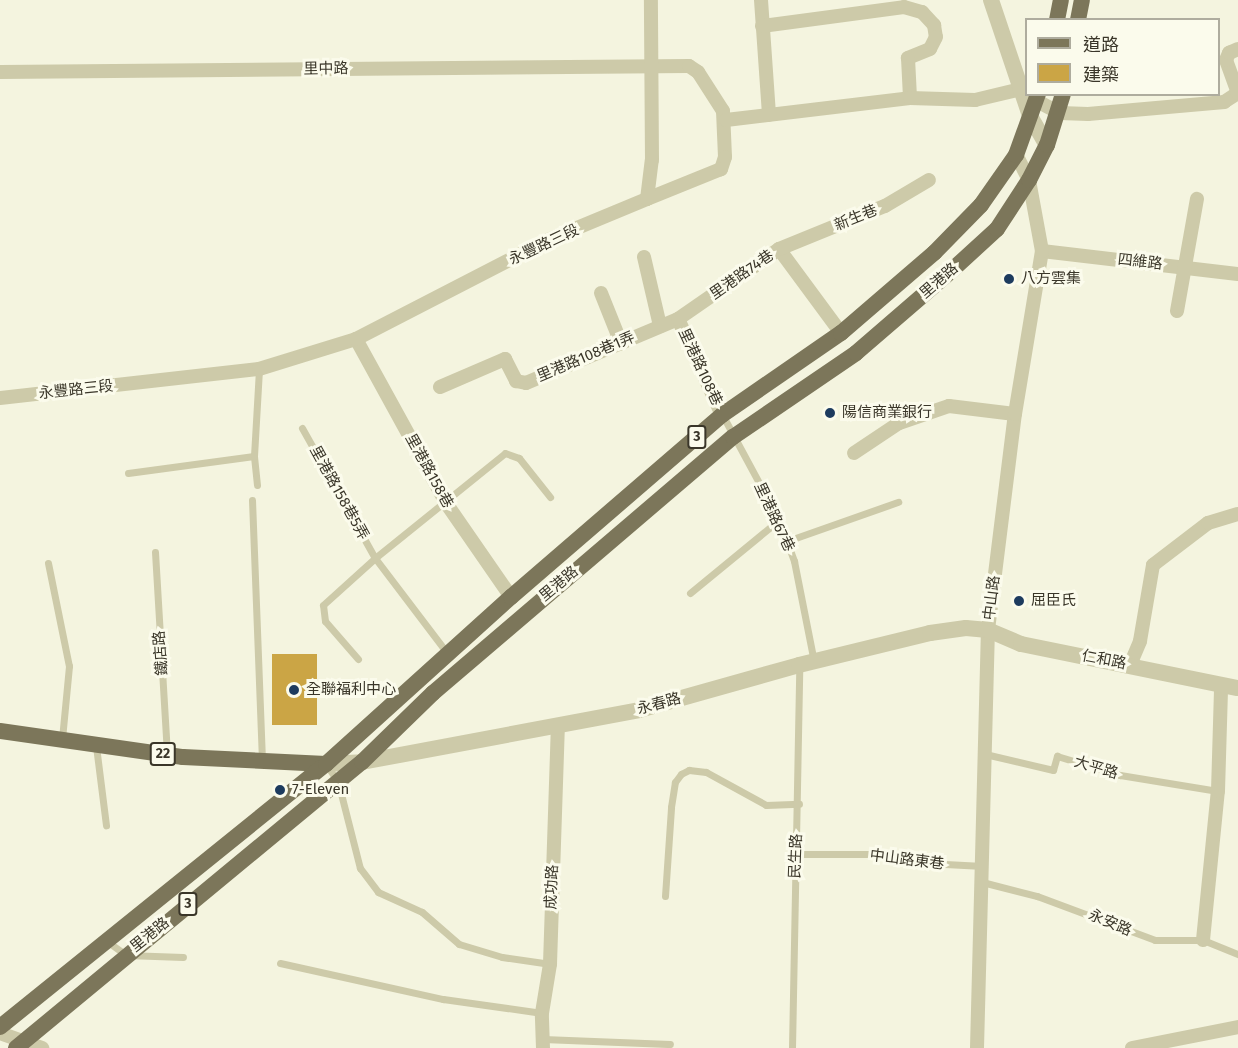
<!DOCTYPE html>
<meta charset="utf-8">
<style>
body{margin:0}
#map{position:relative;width:1238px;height:1048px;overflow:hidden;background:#f4f4df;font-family:"Fira Sans","Noto Sans TC",sans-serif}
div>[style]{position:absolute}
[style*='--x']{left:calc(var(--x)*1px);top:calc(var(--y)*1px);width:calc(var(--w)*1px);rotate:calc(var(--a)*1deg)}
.building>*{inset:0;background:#cba545;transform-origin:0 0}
.service>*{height:7px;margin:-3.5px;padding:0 3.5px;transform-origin:3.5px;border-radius:3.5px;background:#cdcaa9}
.minor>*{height:14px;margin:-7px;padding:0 7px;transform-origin:7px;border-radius:7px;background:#cdcaa9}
.tertiary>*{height:16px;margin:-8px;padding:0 8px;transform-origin:8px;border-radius:8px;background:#cdcaa9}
.primary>*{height:16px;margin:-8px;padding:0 8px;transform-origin:8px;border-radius:8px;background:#7c765a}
.dots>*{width:16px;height:16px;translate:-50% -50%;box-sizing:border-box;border:3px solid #fbfbec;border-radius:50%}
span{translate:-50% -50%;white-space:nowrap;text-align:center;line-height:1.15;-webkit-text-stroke:6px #fbfbec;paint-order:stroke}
.shield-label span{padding:2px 4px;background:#fbfbec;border:2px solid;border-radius:4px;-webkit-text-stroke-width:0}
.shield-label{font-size:14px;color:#3a3629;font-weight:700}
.street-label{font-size:15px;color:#3a3629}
.poi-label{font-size:15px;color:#3a3629}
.left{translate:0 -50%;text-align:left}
.legend{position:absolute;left:1025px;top:18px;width:195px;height:78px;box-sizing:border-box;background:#fbfbec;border:2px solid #aeac9e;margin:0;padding:8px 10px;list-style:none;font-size:18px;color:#3a3629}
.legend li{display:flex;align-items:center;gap:12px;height:30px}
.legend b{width:30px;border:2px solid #aeac9e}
</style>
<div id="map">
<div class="building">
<i style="left:272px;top:654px;width:45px;height:71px"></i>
</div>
<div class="service">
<i style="--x:723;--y:416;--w:118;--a:61.7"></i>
<i style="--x:779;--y:520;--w:44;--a:69.9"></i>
<i style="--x:794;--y:561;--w:103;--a:78.8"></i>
<i style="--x:302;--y:428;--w:149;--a:60.7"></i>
<i style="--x:375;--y:558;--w:121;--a:52.8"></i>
<i style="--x:128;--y:473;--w:127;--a:-7.7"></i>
<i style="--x:257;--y:485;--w:29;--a:-96"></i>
<i style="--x:254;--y:456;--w:87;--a:-86.7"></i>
<i style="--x:252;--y:500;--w:260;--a:87.8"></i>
<i style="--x:787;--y:541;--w:118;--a:-19.4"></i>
<i style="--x:155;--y:552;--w:202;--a:86.6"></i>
<i style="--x:48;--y:563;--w:105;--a:78.5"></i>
<i style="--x:69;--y:666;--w:73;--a:95.5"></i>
<i style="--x:690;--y:593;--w:115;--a:-39.4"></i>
<i style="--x:358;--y:659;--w:50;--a:-131"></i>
<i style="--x:325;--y:621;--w:16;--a:-97"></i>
<i style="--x:323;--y:605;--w:70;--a:-42.1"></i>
<i style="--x:375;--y:558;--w:167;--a:-38.9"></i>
<i style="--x:505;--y:453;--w:15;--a:20"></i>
<i style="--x:519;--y:458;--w:50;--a:51.5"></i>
<i style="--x:96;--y:746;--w:80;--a:82.8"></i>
<i style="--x:985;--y:754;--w:70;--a:13.2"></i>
<i style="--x:1053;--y:770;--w:15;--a:-74"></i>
<i style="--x:1057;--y:756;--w:66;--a:16.8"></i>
<i style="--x:1120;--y:775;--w:99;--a:9.3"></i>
<i style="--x:326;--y:764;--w:22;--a:56"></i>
<i style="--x:338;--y:782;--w:89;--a:75.7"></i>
<i style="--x:360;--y:868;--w:30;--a:53"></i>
<i style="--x:378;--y:892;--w:48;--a:24.4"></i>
<i style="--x:422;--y:912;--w:49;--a:40.9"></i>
<i style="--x:459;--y:944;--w:45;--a:16.8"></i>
<i style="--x:502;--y:957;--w:49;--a:8.3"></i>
<i style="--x:795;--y:854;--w:88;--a:0"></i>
<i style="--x:883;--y:854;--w:44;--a:11.8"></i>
<i style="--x:926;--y:863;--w:57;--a:3"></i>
<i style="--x:982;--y:882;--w:57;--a:14.3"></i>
<i style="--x:1037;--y:896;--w:126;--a:20.4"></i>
<i style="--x:1155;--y:940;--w:48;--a:0"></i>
<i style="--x:1203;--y:940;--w:38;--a:22"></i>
<i style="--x:665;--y:896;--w:89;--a:-86.1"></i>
<i style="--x:671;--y:807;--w:25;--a:-81"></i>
<i style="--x:675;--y:782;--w:10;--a:-53"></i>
<i style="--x:681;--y:774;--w:9;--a:-27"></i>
<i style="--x:689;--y:770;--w:17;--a:7"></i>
<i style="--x:706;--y:772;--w:68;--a:28.8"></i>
<i style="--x:766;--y:805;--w:33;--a:-2"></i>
<i style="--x:108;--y:942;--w:22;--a:36"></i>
<i style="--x:126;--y:955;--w:57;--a:2"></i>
<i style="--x:280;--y:963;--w:167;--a:12.5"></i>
<i style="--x:443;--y:999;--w:100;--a:8"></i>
<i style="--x:543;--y:1039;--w:127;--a:2.3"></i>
<i style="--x:792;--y:1048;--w:381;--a:-88.9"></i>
</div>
<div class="minor">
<i style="--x:761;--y:0;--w:115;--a:86"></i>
<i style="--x:762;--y:26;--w:143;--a:-7.6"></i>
<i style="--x:904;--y:7;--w:19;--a:16"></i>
<i style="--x:922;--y:12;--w:18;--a:47"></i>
<i style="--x:934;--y:25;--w:12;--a:81"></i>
<i style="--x:936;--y:37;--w:13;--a:117"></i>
<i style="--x:930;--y:49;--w:24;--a:158"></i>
<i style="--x:908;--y:58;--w:40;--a:87.1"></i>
<i style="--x:0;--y:72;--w:689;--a:-0.5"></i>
<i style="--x:689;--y:66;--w:11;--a:34"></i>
<i style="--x:698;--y:72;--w:46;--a:57.3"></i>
<i style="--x:723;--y:111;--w:46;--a:87.5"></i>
<i style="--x:725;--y:157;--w:13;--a:108"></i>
<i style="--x:721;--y:169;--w:80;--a:157.9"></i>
<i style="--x:1037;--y:101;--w:26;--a:28"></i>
<i style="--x:1060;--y:113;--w:28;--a:2"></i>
<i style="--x:1088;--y:114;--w:137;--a:-5"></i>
<i style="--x:1224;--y:102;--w:17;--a:-33"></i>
<i style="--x:1238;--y:93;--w:35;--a:-110"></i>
<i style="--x:1226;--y:60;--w:8;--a:-67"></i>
<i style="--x:1229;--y:53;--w:10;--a:-24"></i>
<i style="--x:726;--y:120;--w:185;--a:-6.8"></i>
<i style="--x:910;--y:98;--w:65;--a:1.8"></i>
<i style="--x:975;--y:100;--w:47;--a:-13.4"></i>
<i style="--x:779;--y:249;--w:104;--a:53.6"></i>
<i style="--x:1042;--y:251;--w:197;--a:6.7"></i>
<i style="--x:644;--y:257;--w:71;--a:76.9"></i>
<i style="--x:601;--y:293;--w:54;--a:68.2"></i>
<i style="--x:1177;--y:311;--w:114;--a:-79.9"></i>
<i style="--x:678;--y:319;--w:106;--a:65.4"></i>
<i style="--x:356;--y:339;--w:187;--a:61.2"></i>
<i style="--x:446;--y:503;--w:114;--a:55.3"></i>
<i style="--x:440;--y:387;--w:71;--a:-23.3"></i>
<i style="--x:505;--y:359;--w:25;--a:63"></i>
<i style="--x:516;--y:381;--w:10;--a:11"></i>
<i style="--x:526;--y:383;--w:165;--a:-22.8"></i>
<i style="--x:678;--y:319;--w:123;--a:-34.7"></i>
<i style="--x:779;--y:249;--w:114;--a:-22.1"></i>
<i style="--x:885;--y:206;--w:51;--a:-30.6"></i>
<i style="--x:0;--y:398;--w:261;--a:-6.4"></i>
<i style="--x:259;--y:369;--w:102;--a:-17.2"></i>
<i style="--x:356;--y:339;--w:216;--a:-27.3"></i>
<i style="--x:548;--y:240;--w:107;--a:-22.5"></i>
<i style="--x:647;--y:199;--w:39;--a:-83"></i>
<i style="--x:652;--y:160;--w:160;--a:-90.4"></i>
<i style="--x:854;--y:453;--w:54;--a:-33.7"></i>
<i style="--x:899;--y:423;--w:53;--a:-18.8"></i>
<i style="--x:949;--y:406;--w:66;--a:6.9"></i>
<i style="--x:1130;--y:665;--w:26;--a:-67"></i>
<i style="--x:1140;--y:641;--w:77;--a:-80.3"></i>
<i style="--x:1153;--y:565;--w:69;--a:-37.4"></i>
<i style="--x:1208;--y:523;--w:31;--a:-17"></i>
<i style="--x:1203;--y:940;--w:150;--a:-84.3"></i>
<i style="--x:1218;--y:791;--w:103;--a:-88.3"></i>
<i style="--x:0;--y:1033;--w:45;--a:19.7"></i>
<i style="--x:543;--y:1048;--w:35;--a:-92"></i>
<i style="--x:542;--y:1013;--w:50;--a:-80.7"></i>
<i style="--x:550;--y:964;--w:238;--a:-88.1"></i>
<i style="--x:977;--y:1048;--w:418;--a:-88.5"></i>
<i style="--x:988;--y:630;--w:218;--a:-82.9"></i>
<i style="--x:1015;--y:414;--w:165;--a:-80.6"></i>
<i style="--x:1042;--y:251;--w:72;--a:-100.4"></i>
<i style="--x:1029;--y:180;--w:28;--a:-117"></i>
<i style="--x:1132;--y:1048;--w:108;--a:-11.2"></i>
</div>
<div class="tertiary">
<i style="--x:991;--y:0;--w:122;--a:71.4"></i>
<i style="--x:1030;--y:116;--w:34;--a:60"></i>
<i style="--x:326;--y:764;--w:36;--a:-3"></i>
<i style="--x:362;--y:762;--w:282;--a:-10.6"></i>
<i style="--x:639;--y:710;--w:166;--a:-15.7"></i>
<i style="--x:799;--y:665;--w:135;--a:-13.7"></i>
<i style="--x:930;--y:633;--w:36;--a:-8"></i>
<i style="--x:966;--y:628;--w:22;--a:5"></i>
<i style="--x:988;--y:630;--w:36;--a:23"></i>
<i style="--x:1021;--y:644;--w:221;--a:11.5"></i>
</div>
<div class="primary">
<i style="--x:1057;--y:20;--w:20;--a:-79"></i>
<i style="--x:1078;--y:20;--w:20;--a:-79"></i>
<i style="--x:0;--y:731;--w:185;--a:8.1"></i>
<i style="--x:183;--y:757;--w:143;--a:2.8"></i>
<i style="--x:0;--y:1027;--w:419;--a:-38.9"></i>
<i style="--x:326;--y:764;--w:249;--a:-42.1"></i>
<i style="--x:511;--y:597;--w:279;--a:-40.8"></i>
<i style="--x:722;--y:415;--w:145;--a:-34.6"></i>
<i style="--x:841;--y:333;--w:123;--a:-40.7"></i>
<i style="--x:934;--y:253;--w:67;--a:-45.6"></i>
<i style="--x:981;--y:205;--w:61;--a:-55"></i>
<i style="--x:1016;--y:155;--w:65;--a:-70.2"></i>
<i style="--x:16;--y:1048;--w:449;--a:-39.6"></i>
<i style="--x:362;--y:762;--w:99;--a:-44.2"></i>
<i style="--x:433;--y:693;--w:394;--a:-40.5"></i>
<i style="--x:733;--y:437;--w:149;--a:-34.3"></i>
<i style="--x:856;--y:353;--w:125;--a:-40.8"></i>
<i style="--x:951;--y:271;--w:62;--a:-42.4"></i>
<i style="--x:997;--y:229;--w:59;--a:-56.9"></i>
<i style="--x:1029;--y:180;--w:39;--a:-63"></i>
<i style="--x:1047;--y:145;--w:53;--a:-72.6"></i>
</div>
<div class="dots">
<i style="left:1009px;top:279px;background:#1d3b5e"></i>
<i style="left:830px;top:413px;background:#1d3b5e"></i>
<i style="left:1019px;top:601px;background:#1d3b5e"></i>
<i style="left:294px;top:690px;background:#1d3b5e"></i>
<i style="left:280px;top:790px;background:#1d3b5e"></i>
</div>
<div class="shield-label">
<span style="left:697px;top:437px">3</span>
<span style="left:163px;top:754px">22</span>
<span style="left:188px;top:904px">3</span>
</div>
<div class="street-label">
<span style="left:326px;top:69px;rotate:-1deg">里中路</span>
<span style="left:856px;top:218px;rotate:-22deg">新生巷</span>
<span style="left:544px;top:245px;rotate:-25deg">永豐路三段</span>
<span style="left:1140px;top:262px;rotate:6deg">四維路</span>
<span style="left:742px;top:275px;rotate:-35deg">里港路74巷</span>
<span style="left:939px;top:281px;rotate:-41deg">里港路</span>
<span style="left:586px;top:357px;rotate:-23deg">里港路108巷1弄</span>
<span style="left:700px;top:367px;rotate:65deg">里港路108巷</span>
<span style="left:76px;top:390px;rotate:-6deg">永豐路三段</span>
<span style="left:429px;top:471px;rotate:61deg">里港路158巷</span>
<span style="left:339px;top:493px;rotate:61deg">里港路158巷5弄</span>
<span style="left:774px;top:517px;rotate:65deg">里港路67巷</span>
<span style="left:559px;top:584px;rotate:-40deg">里港路</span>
<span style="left:992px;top:598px;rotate:-83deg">中山路</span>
<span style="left:161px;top:653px;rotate:-94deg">鐵店路</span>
<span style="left:1104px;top:660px;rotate:11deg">仁和路</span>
<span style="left:659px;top:704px;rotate:-15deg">永春路</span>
<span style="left:1096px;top:768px;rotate:17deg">大平路</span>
<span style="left:796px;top:856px;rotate:-88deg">民生路</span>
<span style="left:907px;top:860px;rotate:7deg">中山路東巷</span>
<span style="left:552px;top:887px;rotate:-88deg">成功路</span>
<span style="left:1110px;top:923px;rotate:23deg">永安路</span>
<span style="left:150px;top:935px;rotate:-39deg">里港路</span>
</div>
<div class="poi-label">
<span class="left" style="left:1021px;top:279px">八方雲集</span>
<span class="left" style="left:842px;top:413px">陽信商業銀行</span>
<span class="left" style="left:1031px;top:601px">屈臣氏</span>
<span class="left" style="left:306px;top:690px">全聯福利中心</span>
<span class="left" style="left:292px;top:790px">7-Eleven</span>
</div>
<ul class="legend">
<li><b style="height:8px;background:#7c765a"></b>道路</li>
<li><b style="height:16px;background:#cba545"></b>建築</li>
</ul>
</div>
